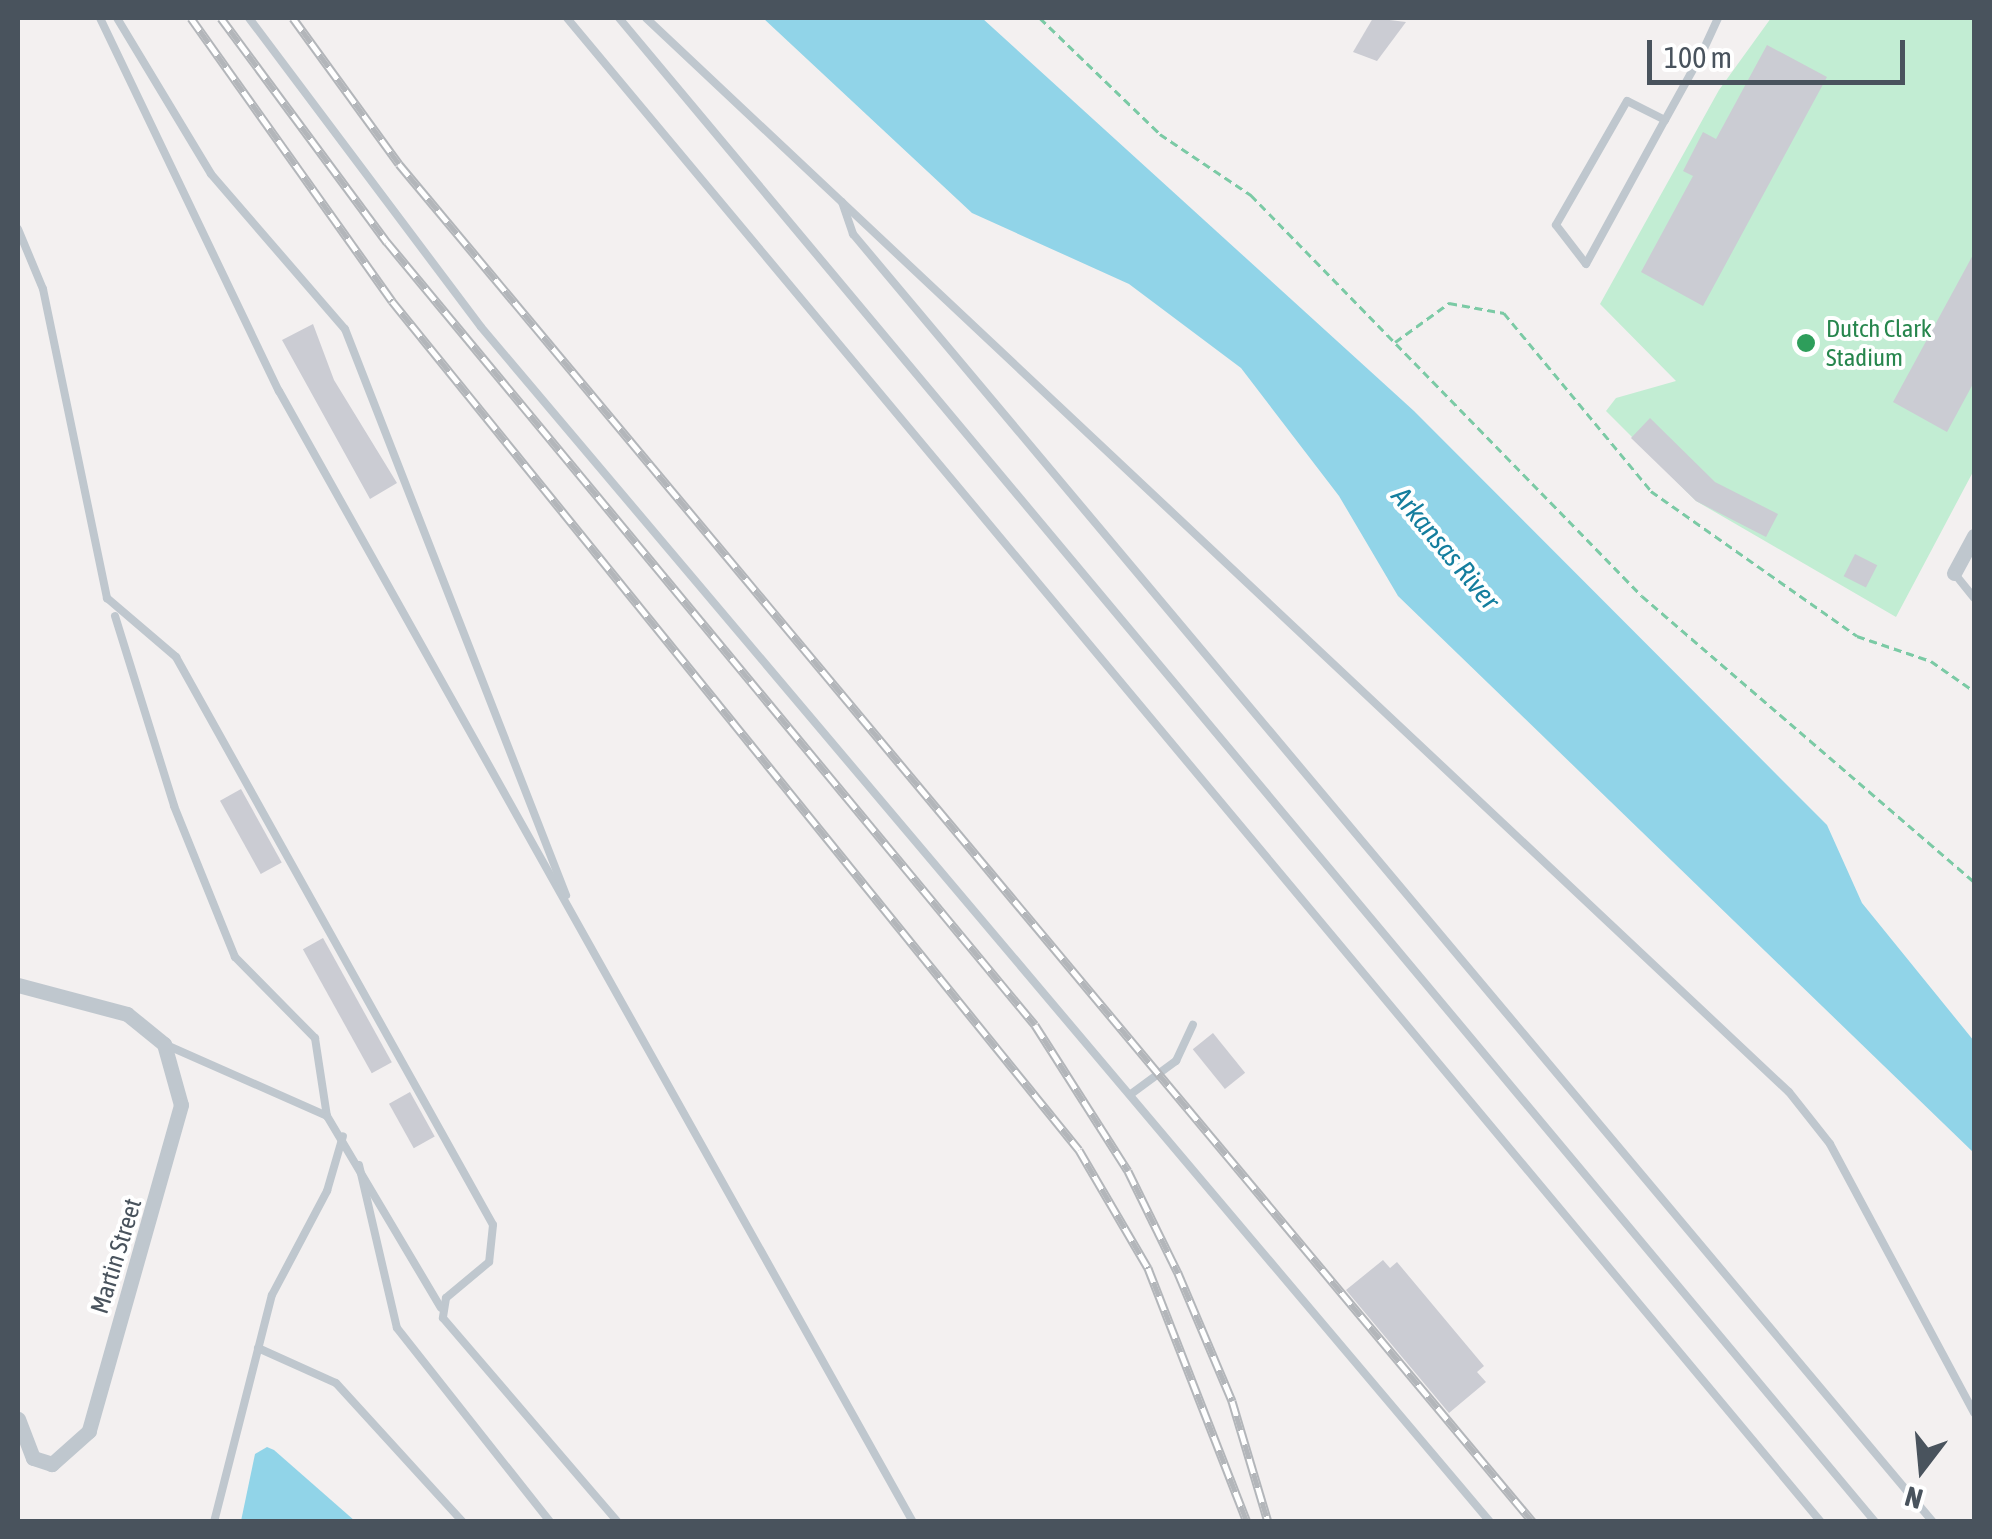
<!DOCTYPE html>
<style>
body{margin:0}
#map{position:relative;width:1992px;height:1539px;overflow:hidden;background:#f3f0f0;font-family:"Asap Condensed",sans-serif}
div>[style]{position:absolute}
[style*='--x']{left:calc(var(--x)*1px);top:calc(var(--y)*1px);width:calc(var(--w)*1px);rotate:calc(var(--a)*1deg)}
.green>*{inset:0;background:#c2edd3}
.water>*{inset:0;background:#91d4e8}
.building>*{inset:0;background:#cbccd3;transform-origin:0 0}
.path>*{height:2.5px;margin-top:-1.25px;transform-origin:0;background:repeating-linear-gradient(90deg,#7bcaa5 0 8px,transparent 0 13px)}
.lane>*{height:8px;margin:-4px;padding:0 4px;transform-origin:4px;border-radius:4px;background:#bfc7ce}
.street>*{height:15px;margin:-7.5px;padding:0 7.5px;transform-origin:7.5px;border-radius:7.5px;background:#bfc7ce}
.rail>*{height:9px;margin-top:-4.5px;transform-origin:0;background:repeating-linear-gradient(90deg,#fff 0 15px,#b3b6ba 0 30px);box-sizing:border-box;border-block:2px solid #b3b6ba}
.dots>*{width:28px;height:28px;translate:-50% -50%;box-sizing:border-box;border:5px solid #fff;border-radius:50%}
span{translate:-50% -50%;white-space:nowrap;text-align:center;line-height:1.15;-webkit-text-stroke:8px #fff;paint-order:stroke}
.leisure-label{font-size:25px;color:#27864d}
.left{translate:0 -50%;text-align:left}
.street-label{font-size:25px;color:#49535d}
.water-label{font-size:28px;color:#147e9e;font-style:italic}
.frame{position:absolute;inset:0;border:20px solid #49535d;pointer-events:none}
.north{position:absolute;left:1872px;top:1419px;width:100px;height:100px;-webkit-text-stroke:8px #fff;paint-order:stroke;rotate:196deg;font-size:28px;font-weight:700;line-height:40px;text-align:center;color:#49535d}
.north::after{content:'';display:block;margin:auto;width:35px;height:45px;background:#49535d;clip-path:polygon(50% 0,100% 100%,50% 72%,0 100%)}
.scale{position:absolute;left:1647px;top:40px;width:258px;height:45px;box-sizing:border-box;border:5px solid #49535d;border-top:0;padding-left:12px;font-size:30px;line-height:35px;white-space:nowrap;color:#49535d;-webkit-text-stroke:8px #fff;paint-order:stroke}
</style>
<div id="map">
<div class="green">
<i style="clip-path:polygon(1771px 18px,1974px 18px,1974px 470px,1896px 617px,1696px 501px,1606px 411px,1616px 398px,1676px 381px,1600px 304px,1719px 90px)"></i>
</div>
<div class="water">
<i style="clip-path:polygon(763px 18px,982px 18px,1414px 411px,1827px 825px,1862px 903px,1974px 1041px,1974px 1153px,1398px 596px,1339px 496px,1241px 368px,1129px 284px,972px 213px)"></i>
<i style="clip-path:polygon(267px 1447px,274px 1450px,355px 1521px,241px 1521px,255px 1454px)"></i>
</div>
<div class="building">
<i style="clip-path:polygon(1373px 18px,1406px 22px,1377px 61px,1353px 52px)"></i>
<i style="clip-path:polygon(1767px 45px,1827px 77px,1703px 306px,1641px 272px,1693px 176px,1683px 171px,1703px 132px,1716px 139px)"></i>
<i style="clip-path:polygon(1974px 253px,1974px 382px,1947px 432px,1893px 402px)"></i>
<i style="clip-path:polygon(313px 324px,334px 380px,397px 483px,370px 499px,282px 340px)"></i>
<i style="clip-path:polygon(1650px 418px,1715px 482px,1778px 514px,1766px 537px,1696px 501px,1631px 438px)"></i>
<i style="left:1855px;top:554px;width:25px;height:25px;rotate:27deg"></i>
<i style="left:241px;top:789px;width:84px;height:24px;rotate:61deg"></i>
<i style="left:323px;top:938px;width:142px;height:23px;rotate:61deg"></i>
<i style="left:1213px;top:1033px;width:51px;height:26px;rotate:51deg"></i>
<i style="left:410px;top:1092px;width:51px;height:24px;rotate:61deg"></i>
<i style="clip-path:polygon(1383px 1260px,1390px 1268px,1397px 1262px,1484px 1366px,1477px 1372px,1486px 1382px,1449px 1413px,1346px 1290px)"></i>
</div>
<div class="path">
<i style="--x:1040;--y:18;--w:167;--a:44"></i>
<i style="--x:1160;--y:134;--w:110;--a:33.8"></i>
<i style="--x:1251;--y:195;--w:560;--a:45.72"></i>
<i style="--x:1642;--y:596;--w:438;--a:40.7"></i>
<i style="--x:1395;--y:342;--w:67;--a:-35.8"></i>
<i style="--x:1449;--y:303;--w:56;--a:10.3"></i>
<i style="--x:1504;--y:313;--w:231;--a:50.4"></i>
<i style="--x:1651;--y:491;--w:252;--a:35.1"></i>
<i style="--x:1857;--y:636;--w:78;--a:18.7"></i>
<i style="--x:1931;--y:661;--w:52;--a:34.9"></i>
</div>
<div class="lane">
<i style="--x:100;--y:18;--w:414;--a:64.4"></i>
<i style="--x:279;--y:391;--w:1297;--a:60.73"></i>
<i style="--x:117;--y:18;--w:182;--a:58.9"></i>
<i style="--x:211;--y:174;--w:205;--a:49.2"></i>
<i style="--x:345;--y:329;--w:608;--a:68.67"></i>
<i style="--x:249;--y:18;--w:386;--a:53.1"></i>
<i style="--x:481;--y:327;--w:1564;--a:49.82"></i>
<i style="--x:567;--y:18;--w:1958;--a:50.18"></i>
<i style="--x:619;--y:18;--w:1959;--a:50.13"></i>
<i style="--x:646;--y:18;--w:1568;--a:43.22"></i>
<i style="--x:1789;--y:1092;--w:66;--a:51.7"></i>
<i style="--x:1830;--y:1144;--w:305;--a:61.8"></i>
<i style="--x:1665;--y:120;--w:42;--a:-153.4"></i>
<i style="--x:1627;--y:101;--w:143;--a:119.8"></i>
<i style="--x:1556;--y:225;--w:49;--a:52.4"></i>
<i style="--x:1586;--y:264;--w:164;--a:-61.3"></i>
<i style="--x:1665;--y:120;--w:74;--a:-61"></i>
<i style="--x:1701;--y:55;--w:41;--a:-65.3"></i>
<i style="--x:842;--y:202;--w:34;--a:71"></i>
<i style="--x:853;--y:234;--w:1681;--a:50.02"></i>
<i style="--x:18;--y:229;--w:65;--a:67.4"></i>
<i style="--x:43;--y:289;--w:316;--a:78.3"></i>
<i style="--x:107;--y:598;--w:91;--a:40.5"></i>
<i style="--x:176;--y:657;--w:650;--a:60.83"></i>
<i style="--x:493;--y:1225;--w:37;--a:96"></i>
<i style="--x:489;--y:1262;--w:56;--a:140.1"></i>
<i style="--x:446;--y:1298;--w:20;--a:99"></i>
<i style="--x:443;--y:1318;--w:269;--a:49.4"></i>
<i style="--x:1954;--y:573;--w:32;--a:51"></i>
<i style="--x:115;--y:616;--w:199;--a:72.7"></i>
<i style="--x:174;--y:806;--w:163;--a:68"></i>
<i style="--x:235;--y:957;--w:114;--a:45.4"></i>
<i style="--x:315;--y:1038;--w:79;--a:81.3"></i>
<i style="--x:164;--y:1044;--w:178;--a:23.8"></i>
<i style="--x:327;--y:1116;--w:223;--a:59.3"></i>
<i style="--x:1131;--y:1094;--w:56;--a:-36.3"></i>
<i style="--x:1176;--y:1061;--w:40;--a:-65"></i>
<i style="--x:359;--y:1165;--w:167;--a:76.9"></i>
<i style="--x:397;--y:1328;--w:247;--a:51.7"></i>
<i style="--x:258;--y:1348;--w:85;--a:24.2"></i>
<i style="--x:336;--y:1383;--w:188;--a:47.6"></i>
<i style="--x:214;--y:1522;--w:234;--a:-75.7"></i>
<i style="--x:272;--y:1295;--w:118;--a:-62.1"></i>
<i style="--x:327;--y:1191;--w:57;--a:-73.8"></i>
</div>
<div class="street">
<i style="--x:1954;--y:573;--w:42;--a:-61.6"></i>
<i style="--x:18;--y:985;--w:113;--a:14.9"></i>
<i style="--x:127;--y:1014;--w:48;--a:39"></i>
<i style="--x:164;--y:1044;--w:63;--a:74.4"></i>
<i style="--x:181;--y:1105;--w:339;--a:105.8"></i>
<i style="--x:89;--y:1431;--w:50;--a:138.3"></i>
<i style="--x:52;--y:1464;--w:20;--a:-162"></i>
<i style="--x:33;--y:1458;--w:42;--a:-111"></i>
</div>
<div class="rail">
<i style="--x:191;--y:18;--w:347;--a:54.6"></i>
<i style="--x:392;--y:301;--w:1092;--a:51.02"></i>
<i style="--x:1079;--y:1150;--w:137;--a:59.7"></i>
<i style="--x:1148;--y:1268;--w:273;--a:68.7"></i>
<i style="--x:221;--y:18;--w:279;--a:53.5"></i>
<i style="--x:387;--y:242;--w:1016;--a:50.39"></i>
<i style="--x:1035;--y:1025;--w:173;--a:57.5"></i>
<i style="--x:1128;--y:1171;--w:114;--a:63.9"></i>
<i style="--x:1178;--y:1273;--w:139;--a:67.1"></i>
<i style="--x:1232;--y:1401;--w:126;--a:73.4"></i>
<i style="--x:293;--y:18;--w:180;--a:54"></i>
<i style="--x:399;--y:164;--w:1769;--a:50.14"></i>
</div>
<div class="dots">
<i style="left:1806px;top:343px;background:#2e9e5b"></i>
</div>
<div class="leisure-label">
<span class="left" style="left:1826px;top:343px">Dutch Clark<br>Stadium</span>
</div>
<div class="street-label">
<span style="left:116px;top:1256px;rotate:-73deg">Martin Street</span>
</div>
<div class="water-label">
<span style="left:1446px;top:548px;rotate:50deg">Arkansas River</span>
</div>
<div class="frame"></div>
<div class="north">N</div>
<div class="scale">100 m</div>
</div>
